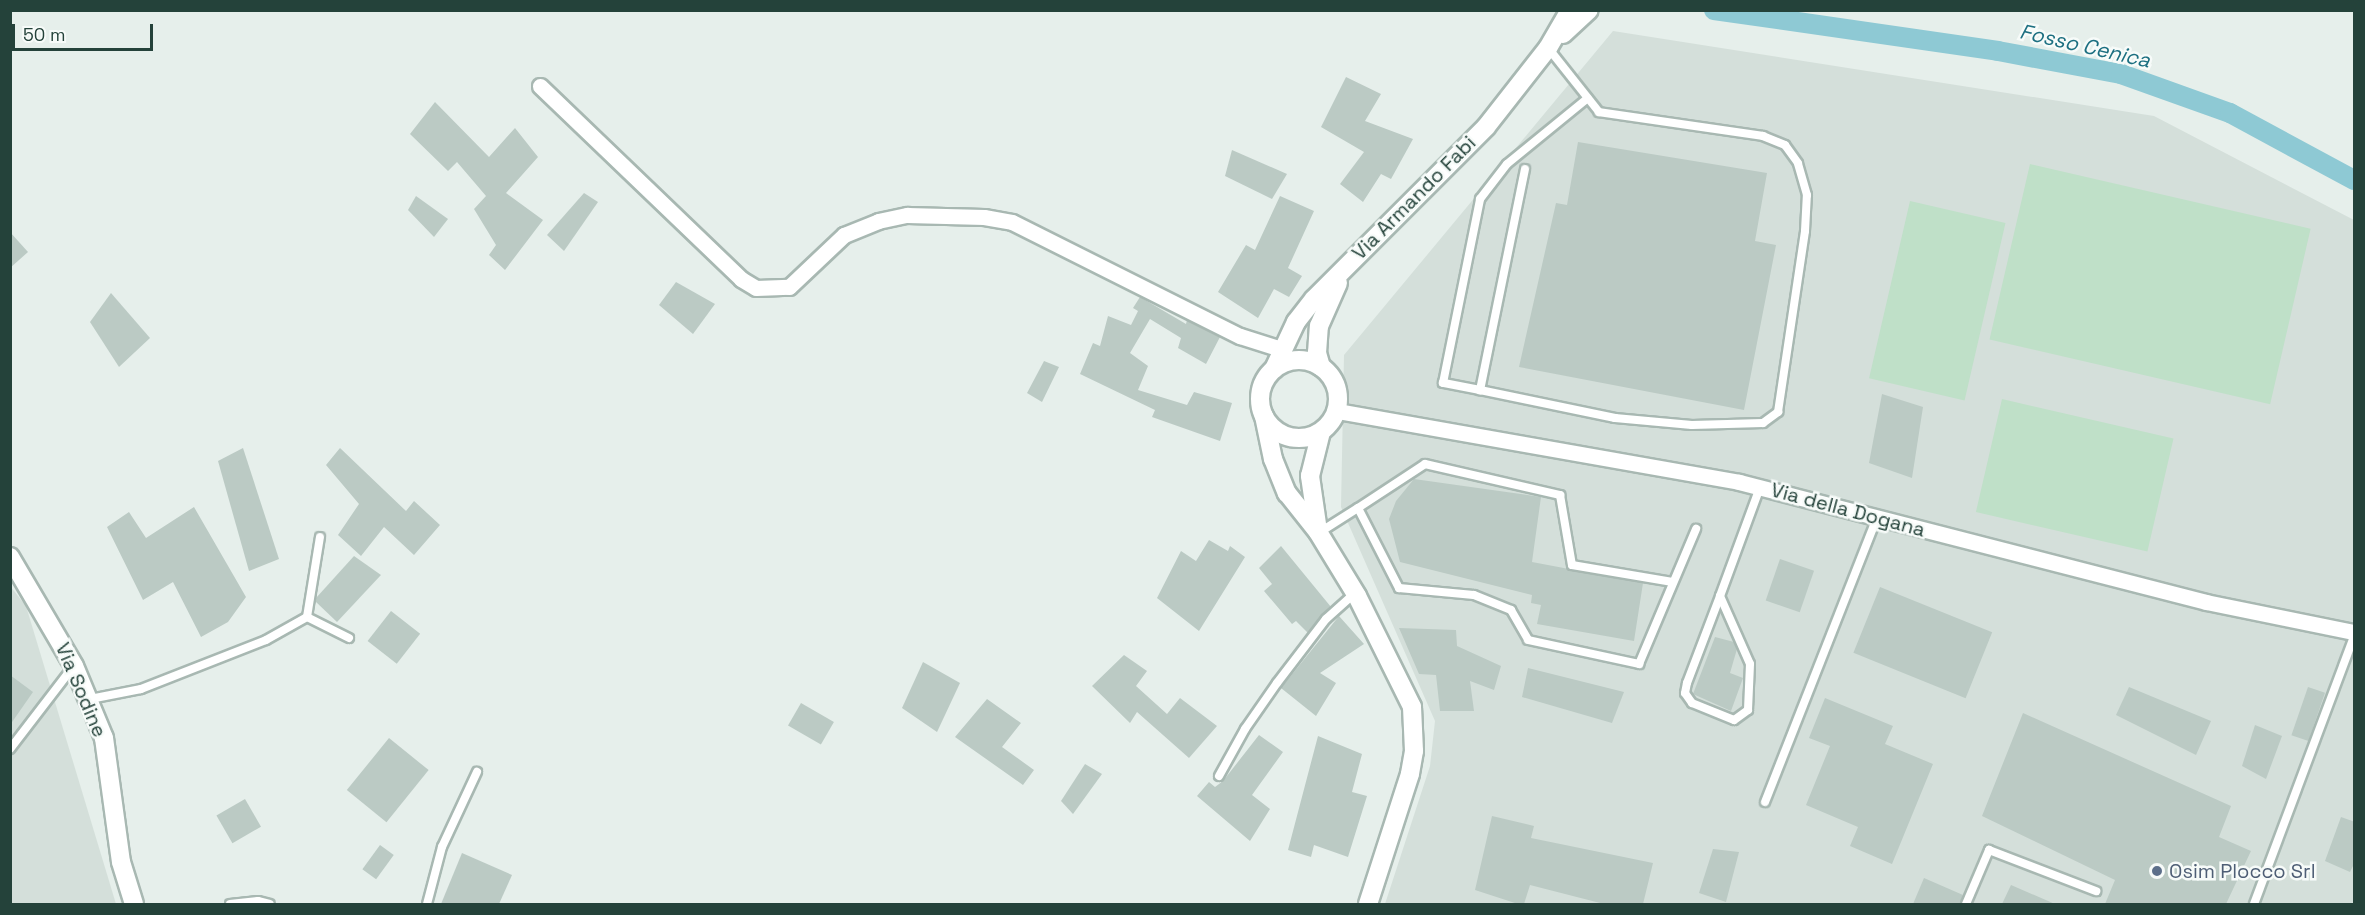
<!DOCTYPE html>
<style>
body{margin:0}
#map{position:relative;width:2365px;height:915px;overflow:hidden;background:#e6efeb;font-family:"Space Grotesk",sans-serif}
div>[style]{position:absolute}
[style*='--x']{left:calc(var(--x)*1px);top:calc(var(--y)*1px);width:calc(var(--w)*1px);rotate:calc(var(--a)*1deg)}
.built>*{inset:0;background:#d4dfda}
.green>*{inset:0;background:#bfe0c8;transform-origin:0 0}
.canal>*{height:20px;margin:-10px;padding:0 10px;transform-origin:10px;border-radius:10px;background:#8ec9d4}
.building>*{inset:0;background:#bbcac4;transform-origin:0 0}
.roads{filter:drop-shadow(2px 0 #a8b8b2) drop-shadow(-2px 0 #a8b8b2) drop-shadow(0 2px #a8b8b2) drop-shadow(0 -2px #a8b8b2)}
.service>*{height:8px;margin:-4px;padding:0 4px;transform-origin:4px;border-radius:4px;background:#fff}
.minor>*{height:15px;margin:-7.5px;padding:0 7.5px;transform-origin:7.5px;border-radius:7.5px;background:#fff}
.tertiary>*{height:18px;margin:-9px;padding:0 9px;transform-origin:9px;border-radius:9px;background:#fff}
.tertiary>.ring{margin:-9px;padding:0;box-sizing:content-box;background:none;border:18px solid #fff;border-radius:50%}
.dots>*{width:16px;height:16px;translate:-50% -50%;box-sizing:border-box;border:3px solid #f7fbf9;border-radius:50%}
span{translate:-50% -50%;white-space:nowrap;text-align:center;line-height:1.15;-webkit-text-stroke:5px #f7fbf9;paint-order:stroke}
.street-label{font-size:20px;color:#24423a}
.service-label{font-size:20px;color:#4e5e75}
.left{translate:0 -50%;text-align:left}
.water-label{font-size:21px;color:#1c6f80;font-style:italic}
.frame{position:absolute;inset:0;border:12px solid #24423a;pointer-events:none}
.scale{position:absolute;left:12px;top:24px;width:141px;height:27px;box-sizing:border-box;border:3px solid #24423a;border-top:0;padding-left:8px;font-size:18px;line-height:21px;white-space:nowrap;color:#24423a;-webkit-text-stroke:4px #f7fbf9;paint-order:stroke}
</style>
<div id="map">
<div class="built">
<i style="clip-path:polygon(1613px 31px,2154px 116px,2354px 220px,2354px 904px,1385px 904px,1430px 766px,1435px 721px,1341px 507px,1344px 355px)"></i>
<i style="clip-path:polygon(10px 586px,26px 606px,116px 904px,11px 904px)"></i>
</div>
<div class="green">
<i style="left:2030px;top:164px;width:288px;height:180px;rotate:13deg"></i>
<i style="left:1910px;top:201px;width:98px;height:182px;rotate:13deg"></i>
<i style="left:2002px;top:399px;width:176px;height:116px;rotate:13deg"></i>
</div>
<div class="canal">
<i style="--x:1714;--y:10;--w:287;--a:8.2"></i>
<i style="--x:1998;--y:51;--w:125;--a:10.6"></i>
<i style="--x:2121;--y:74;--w:116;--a:19.7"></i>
<i style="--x:2230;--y:113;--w:141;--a:28.4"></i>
</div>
<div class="building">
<i style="clip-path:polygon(1346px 77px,1381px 94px,1365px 121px,1413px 139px,1391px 179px,1381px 174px,1363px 202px,1340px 184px,1364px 152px,1321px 127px)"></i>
<i style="clip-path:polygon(435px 102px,489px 157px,515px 128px,538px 157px,506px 193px,543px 220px,505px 270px,489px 255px,496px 245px,474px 209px,486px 196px,457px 162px,448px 171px,410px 134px)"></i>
<i style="clip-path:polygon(1578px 142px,1767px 173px,1755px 241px,1776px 245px,1744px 410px,1519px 367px,1556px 203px,1567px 205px)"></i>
<i style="clip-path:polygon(1232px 150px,1287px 174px,1272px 199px,1225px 176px)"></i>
<i style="clip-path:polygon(584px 193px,598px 202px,564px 251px,547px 235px)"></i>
<i style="clip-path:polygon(416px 196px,448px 219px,434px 237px,408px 210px)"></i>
<i style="clip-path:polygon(1280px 196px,1314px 211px,1288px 268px,1302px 276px,1289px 297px,1274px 289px,1258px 318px,1218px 292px,1246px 245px,1255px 250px)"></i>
<i style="clip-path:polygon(10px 232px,28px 252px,10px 268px)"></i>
<i style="clip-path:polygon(676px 282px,715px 304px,693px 334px,659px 305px)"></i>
<i style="clip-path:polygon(111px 293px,150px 338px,119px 367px,90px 322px)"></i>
<i style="clip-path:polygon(1140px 297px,1186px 324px,1187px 320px,1220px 337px,1206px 364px,1178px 348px,1181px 338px,1150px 319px,1130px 353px,1148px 366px,1138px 390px,1187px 405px,1194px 392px,1232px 403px,1220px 441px,1152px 417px,1155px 410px,1080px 374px,1093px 343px,1100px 346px,1108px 316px,1131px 325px,1138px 311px,1133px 308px)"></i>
<i style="clip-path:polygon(1044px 361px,1059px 367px,1042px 402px,1027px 393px)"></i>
<i style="clip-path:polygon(1882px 394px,1923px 407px,1912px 478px,1869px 463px)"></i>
<i style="clip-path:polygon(243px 448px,279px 559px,249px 571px,218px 461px)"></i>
<i style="clip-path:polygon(340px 448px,406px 511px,414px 501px,440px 525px,414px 555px,384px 527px,361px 556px,338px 535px,359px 504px,326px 465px)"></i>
<i style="clip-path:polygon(1414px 479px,1541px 497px,1532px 562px,1643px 583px,1634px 641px,1537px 624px,1541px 605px,1531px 603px,1532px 595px,1400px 562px,1389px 519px,1396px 501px)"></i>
<i style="clip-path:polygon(194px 507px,246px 597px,228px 622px,201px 637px,173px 582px,143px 600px,107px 527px,129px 512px,146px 538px)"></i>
<i style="clip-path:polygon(1209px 540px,1228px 551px,1230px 546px,1245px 557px,1199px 631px,1157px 598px,1181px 551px,1196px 561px)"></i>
<i style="clip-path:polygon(1281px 546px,1331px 607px,1308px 633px,1296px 621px,1292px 624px,1264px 591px,1272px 584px,1259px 568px)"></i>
<i style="clip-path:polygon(354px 556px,381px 575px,337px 622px,316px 602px,316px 598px)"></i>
<i style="left:1780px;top:559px;width:36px;height:44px;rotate:19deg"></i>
<i style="left:1880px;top:587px;width:121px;height:71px;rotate:22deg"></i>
<i style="left:391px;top:611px;width:37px;height:38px;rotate:38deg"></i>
<i style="clip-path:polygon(1339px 616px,1364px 644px,1320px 673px,1336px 683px,1316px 716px,1281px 688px)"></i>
<i style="clip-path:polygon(1399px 628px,1456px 630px,1457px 646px,1501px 666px,1494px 690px,1470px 681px,1474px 711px,1440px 711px,1436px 675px,1419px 674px)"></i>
<i style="clip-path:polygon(1715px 637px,1734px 642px,1737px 649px,1730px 673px,1743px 678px,1731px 711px,1693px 694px)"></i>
<i style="clip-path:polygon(1124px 655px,1147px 671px,1136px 686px,1167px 714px,1180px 698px,1217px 726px,1189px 758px,1137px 712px,1130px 723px,1092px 686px)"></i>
<i style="clip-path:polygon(923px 662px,960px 683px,937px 732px,902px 708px)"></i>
<i style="clip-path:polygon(1528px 668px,1624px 692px,1612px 723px,1522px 697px)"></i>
<i style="clip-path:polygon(10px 675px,33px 692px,10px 725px)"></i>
<i style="clip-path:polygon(2129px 687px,2211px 721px,2196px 755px,2116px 715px)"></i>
<i style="left:2308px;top:687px;width:18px;height:51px;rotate:19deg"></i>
<i style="clip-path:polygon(1825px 698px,1893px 726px,1885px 744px,1933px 764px,1892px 864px,1850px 846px,1858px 827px,1806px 805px,1830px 746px,1809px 738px)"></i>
<i style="clip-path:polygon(987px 699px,1021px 723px,1002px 747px,1034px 770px,1023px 785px,955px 737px)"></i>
<i style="left:801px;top:703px;width:38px;height:26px;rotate:30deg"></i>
<i style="clip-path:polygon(2023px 713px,2231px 806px,2219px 837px,2251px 851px,2226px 904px,2105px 904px,2115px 880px,1982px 816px)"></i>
<i style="clip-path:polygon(2255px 725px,2282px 736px,2266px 779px,2242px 766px)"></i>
<i style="clip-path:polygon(1259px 735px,1283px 752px,1252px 795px,1270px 809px,1250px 841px,1197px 796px,1209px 782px,1215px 787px,1223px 781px)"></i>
<i style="clip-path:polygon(1318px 736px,1362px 754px,1352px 792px,1367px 796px,1348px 857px,1314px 845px,1311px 857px,1288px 850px)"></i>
<i style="left:389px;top:738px;width:51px;height:67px;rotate:39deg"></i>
<i style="clip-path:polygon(1085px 764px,1102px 774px,1073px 814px,1061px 801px)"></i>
<i style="left:245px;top:799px;width:32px;height:33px;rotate:60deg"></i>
<i style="clip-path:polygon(1492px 816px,1534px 826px,1531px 838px,1653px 863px,1643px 904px,1604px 904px,1530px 885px,1524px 904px,1518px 904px,1475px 890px)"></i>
<i style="clip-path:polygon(2341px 817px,2355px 822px,2355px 862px,2350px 872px,2325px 861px)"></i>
<i style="left:380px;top:845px;width:17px;height:30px;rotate:36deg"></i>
<i style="clip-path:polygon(1713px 849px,1739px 852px,1726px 902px,1699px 893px)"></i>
<i style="clip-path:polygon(462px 853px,512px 875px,499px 904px,441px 904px)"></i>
<i style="clip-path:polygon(1924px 878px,1963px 895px,1960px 904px,1913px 904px)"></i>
<i style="clip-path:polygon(2011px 885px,2055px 904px,2002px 904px)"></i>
</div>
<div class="roads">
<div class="service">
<i style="--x:1525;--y:169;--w:226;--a:101.5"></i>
<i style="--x:1480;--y:390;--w:138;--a:11.7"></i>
<i style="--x:1615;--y:418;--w:77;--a:5.2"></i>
<i style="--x:1692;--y:425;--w:71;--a:-1.6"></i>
<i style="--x:1763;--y:423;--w:19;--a:-36"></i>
<i style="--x:1778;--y:412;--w:183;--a:-81.5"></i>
<i style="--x:1805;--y:231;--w:36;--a:-87"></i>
<i style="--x:1807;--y:195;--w:33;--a:-106"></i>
<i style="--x:1798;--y:163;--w:22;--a:-126"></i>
<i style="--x:1785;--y:145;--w:24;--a:-158"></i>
<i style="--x:1763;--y:136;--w:166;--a:-171.7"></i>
<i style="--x:1599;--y:112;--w:80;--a:-128.4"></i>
<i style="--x:1480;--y:390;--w:38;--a:-169"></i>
<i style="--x:1443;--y:383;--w:188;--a:-78.6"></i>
<i style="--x:1480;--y:199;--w:44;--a:-52.4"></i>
<i style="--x:1507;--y:164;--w:104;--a:-39.2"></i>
<i style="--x:1358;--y:508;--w:80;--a:-33.3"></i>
<i style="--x:1425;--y:464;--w:139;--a:12.9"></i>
<i style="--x:1560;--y:495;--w:71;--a:80.3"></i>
<i style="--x:1572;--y:565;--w:102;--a:9.6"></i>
<i style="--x:1320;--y:532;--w:45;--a:-32.3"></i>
<i style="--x:1358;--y:508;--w:90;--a:62.9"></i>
<i style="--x:1399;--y:588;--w:75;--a:5.3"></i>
<i style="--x:1474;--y:595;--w:40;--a:22"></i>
<i style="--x:1511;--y:610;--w:34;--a:60"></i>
<i style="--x:1528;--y:640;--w:114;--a:12.2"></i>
<i style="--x:1639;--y:664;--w:147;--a:-67.1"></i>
<i style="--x:1720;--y:596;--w:74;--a:66.2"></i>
<i style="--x:1750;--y:664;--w:46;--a:92.5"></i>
<i style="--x:1748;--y:710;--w:17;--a:144"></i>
<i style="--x:1734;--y:720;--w:45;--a:-158"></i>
<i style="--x:1692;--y:703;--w:12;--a:-125"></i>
<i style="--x:1685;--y:693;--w:10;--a:-79"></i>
<i style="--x:1687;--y:683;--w:93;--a:-69.2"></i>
<i style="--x:1720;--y:596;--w:116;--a:-69.8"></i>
<i style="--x:307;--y:617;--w:81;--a:-80.8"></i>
<i style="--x:90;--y:699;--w:52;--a:-11.1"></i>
<i style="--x:141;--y:689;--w:134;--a:-21.4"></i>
<i style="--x:266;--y:640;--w:47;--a:-29.3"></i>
<i style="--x:307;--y:617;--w:47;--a:26.6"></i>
<i style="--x:10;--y:749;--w:103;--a:-52.5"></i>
<i style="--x:1219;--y:776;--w:54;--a:-61"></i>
<i style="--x:1245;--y:729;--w:56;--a:-55.2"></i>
<i style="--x:1277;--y:683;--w:81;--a:-52.6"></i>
<i style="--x:1326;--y:619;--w:39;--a:-42"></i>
<i style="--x:1765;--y:802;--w:305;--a:-68.5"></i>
<i style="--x:230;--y:904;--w:28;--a:-6"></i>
<i style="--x:258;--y:901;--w:12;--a:14"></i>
<i style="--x:427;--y:904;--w:59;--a:-75.3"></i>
<i style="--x:442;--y:847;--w:83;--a:-65"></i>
<i style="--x:1966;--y:904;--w:59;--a:-66.9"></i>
<i style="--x:1989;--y:850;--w:115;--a:21"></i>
<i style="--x:2254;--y:904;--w:286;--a:-69.5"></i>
</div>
<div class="minor">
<i style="--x:540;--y:86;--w:279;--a:43.8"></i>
<i style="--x:741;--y:279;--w:17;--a:31"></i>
<i style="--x:756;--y:288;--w:33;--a:-2"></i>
<i style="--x:789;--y:287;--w:76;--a:-43.4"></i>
<i style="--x:844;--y:235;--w:37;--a:-22"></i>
<i style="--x:878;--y:221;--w:30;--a:-12"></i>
<i style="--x:907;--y:215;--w:77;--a:1.5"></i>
<i style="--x:984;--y:217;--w:28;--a:10"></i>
<i style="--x:1012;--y:222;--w:255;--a:26.6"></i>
<i style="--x:1240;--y:336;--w:43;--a:17.6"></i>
<i style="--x:1337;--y:411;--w:408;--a:10"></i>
<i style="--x:1739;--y:482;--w:482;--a:14.4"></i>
<i style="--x:2206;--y:602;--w:151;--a:11.5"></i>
</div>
<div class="tertiary">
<i style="--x:1563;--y:34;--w:35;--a:-43"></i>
<i class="ring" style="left:1260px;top:360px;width:60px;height:60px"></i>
<i style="--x:1321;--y:367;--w:15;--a:-106"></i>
<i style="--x:1317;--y:353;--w:27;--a:-86"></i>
<i style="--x:1319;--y:326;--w:47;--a:-66.2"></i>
<i style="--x:1274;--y:369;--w:52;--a:-64.9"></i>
<i style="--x:1296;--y:322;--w:29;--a:-52"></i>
<i style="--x:1314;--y:299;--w:243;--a:-45"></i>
<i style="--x:1486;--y:127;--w:100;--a:-51.9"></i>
<i style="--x:1548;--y:48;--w:44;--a:-59.9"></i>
<i style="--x:1264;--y:416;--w:44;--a:78.2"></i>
<i style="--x:1273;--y:459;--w:37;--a:68"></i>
<i style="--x:1287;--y:493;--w:50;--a:51.5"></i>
<i style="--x:1318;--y:532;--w:75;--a:58.6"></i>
<i style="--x:1357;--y:596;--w:124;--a:63.6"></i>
<i style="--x:1412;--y:707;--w:44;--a:87.4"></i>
<i style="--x:1414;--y:751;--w:23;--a:100"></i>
<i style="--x:1410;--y:774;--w:137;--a:107.9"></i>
<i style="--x:1318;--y:531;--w:56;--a:-98.3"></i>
<i style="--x:1310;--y:476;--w:45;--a:-76"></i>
<i style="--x:10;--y:557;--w:126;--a:59.6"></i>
<i style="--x:74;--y:666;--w:78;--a:67.4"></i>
<i style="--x:104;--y:738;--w:125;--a:82.2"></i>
<i style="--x:121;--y:862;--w:44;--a:72.8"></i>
</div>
</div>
<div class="dots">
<i style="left:2157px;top:871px;background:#5c6f8a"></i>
</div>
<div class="street-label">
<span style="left:1414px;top:198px;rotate:-45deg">Via Armando Fabi</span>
<span style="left:1848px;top:510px;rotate:15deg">Via della Dogana</span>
<span style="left:81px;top:690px;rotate:67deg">Via Sodine</span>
</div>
<div class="service-label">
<span class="left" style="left:2169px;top:871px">Osim Plocco Srl</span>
</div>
<div class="water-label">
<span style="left:2085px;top:46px;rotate:13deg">Fosso Cenica</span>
</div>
<div class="frame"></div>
<div class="scale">50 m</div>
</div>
